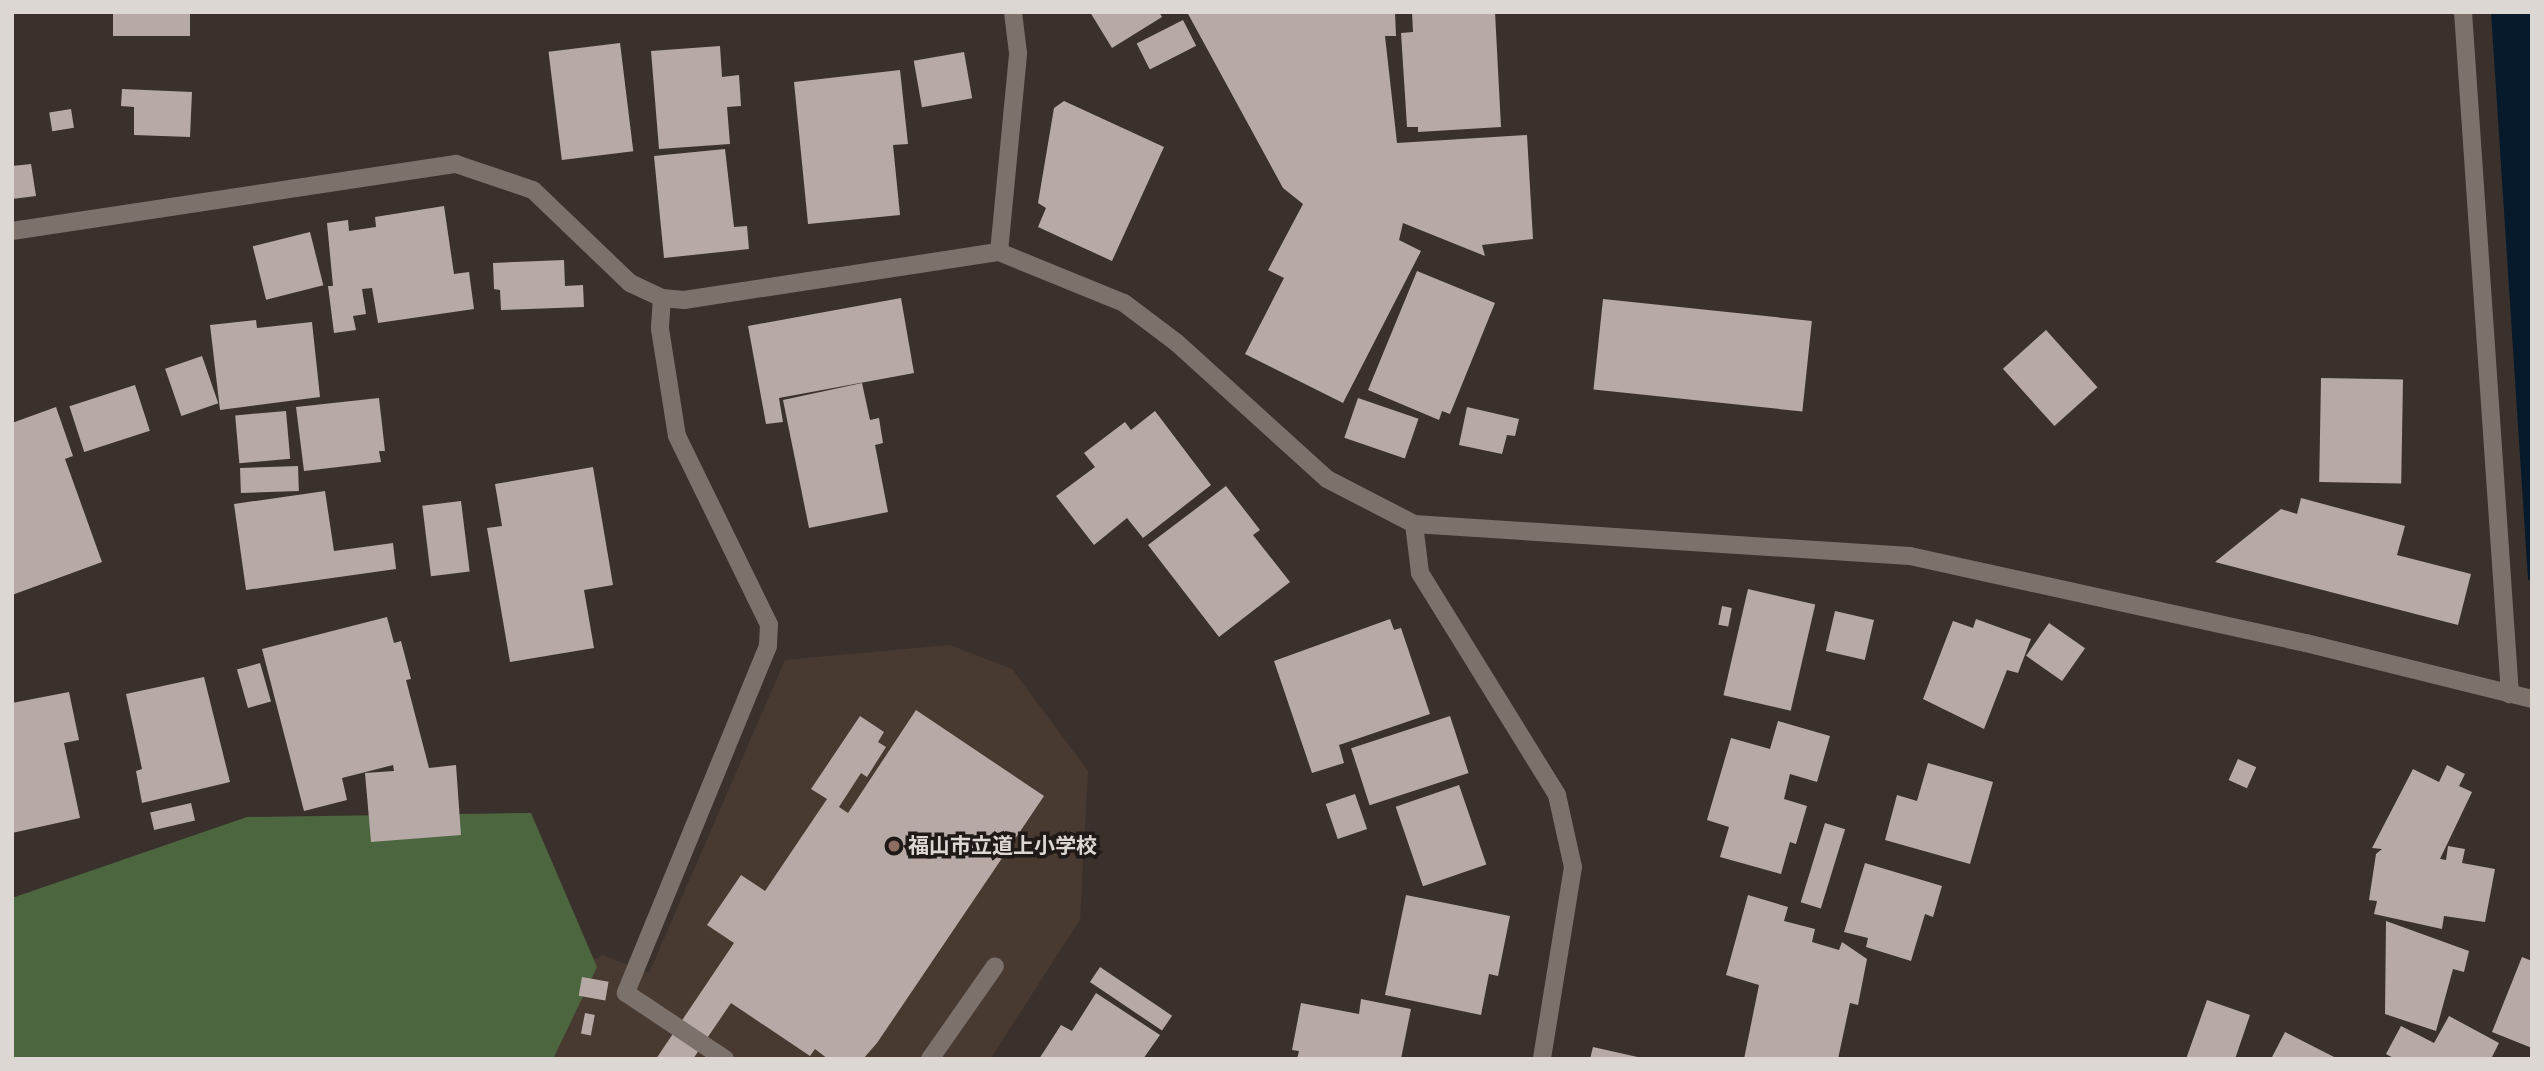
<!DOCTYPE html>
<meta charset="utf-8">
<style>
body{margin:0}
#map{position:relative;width:2544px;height:1071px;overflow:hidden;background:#3b312c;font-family:"Fira Sans Condensed","Noto Sans JP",sans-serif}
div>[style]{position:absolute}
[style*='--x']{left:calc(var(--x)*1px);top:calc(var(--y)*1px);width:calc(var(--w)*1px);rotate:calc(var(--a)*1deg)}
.built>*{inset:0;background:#493a31}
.green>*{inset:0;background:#4c6740}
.water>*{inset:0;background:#061a2b}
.building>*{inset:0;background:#b7aaa6;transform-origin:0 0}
.lane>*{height:18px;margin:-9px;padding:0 9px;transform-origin:9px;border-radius:9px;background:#7c716b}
.street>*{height:18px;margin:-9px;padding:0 9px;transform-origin:9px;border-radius:9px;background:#7c716b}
.secondary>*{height:18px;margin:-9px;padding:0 9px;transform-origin:9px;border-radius:9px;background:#7c716b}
.dots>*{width:19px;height:19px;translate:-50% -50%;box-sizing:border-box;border:4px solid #1f1a18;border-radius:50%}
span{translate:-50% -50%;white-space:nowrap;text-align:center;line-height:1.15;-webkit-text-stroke:7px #1f1a18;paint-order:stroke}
.poi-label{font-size:21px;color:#ddd7d4;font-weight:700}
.left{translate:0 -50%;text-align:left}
.frame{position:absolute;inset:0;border:14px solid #ddd7d4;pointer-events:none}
</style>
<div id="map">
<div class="built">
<i style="clip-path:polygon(950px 645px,1012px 669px,1088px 771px,1080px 920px,990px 1059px,522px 1059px,568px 973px,603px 955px,649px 973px,785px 660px)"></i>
</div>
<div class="green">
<i style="clip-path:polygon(531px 813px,597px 967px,553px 1059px,12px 1059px,12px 898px,247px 817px)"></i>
</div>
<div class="water">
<i style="clip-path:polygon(2491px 12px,2532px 12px,2532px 583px,2528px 579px)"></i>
</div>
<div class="building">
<i style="left:113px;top:12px;width:77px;height:24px"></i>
<i style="clip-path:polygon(1090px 12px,1159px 12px,1162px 17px,1112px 48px)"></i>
<i style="clip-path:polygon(1187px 12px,1395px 12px,1396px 36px,1385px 36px,1397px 143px,1527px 135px,1533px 239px,1482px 245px,1485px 256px,1403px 223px,1399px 240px,1421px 251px,1343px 403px,1245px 354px,1284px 278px,1268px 270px,1303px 204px,1283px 188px)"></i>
<i style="clip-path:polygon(1412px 12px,1495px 12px,1501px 127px,1418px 132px,1418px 127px,1407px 127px,1401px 33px,1413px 32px)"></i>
<i style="left:1183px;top:20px;width:29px;height:52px;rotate:63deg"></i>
<i style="left:620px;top:43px;width:109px;height:72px;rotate:83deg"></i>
<i style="clip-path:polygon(720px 46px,722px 77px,739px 75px,741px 106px,727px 107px,730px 144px,659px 149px,651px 51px)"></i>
<i style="left:964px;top:52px;width:47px;height:51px;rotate:80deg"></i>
<i style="clip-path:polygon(900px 70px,908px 144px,893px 145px,900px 215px,808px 224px,794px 82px)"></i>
<i style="clip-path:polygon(122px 89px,192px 92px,190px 137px,134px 135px,134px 107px,121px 106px)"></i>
<i style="clip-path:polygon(1064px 101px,1164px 147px,1112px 261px,1038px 227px,1046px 208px,1038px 203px,1054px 108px)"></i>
<i style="left:71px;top:109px;width:19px;height:22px;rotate:81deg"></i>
<i style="clip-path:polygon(725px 149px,734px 227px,747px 226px,749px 249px,664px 258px,654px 156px)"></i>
<i style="clip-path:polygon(31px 164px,36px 196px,12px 199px,12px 166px)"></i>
<i style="clip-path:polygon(444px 206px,454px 274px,469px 272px,474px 309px,378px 323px,372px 288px,362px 289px,366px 314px,353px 316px,356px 330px,334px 333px,328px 286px,333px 286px,327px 223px,348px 220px,349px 231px,376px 227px,375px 217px)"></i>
<i style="left:310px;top:232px;width:55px;height:59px;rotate:76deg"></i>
<i style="clip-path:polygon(564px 260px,565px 286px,583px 285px,584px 307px,501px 310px,500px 290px,494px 289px,493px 263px)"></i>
<i style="clip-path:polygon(1417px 271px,1495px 303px,1450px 414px,1442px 411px,1439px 420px,1368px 390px)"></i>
<i style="clip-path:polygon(901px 298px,914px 373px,779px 398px,783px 422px,766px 424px,748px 326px)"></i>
<i style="left:1603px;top:299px;width:210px;height:91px;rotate:6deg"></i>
<i style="clip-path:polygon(256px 320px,257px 328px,312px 322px,320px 397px,220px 410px,210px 325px)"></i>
<i style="left:2046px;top:330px;width:77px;height:58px;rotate:48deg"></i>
<i style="left:202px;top:356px;width:50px;height:39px;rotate:71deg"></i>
<i style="left:2321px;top:378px;width:82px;height:104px;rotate:1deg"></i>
<i style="clip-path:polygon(862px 383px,870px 420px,879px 418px,883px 443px,875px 445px,888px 512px,809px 528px,783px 400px)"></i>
<i style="left:135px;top:385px;width:48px;height:69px;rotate:72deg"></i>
<i style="clip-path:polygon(379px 398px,385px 451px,379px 451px,381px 462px,304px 471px,296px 407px)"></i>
<i style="left:1358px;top:398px;width:64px;height:42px;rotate:19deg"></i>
<i style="clip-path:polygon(56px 407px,73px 456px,65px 459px,102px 562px,12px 595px,12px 423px)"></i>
<i style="clip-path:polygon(1467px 407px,1519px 419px,1515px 436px,1507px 435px,1502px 454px,1459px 445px)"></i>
<i style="left:286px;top:411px;width:48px;height:51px;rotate:85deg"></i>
<i style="clip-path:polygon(1155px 411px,1211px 485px,1143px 538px,1127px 518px,1094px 545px,1056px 496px,1095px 467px,1084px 453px,1125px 422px,1131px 430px)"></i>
<i style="left:298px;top:466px;width:25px;height:58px;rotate:88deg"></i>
<i style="clip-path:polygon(593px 467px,613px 585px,584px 590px,594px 648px,510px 662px,487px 528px,502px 526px,495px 484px)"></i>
<i style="clip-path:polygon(1226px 486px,1260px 530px,1253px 535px,1290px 582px,1219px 637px,1148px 545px)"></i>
<i style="clip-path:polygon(325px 491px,334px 551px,393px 543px,396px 569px,246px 590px,234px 504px)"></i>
<i style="clip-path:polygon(2301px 498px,2405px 526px,2397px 555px,2471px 574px,2458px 625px,2215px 562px,2281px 509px,2297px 514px)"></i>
<i style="left:461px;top:501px;width:71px;height:39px;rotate:83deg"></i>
<i style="left:1748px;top:589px;width:69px;height:109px;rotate:13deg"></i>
<i style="left:1722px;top:606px;width:10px;height:19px;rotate:11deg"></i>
<i style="left:1835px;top:611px;width:40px;height:41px;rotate:13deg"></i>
<i style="clip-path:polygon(387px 617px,394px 643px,401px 641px,411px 679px,406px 680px,429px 768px,456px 765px,461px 835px,371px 842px,365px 773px,394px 771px,393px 765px,342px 778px,347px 800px,304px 811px,262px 649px)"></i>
<i style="clip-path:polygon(1390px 619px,1394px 630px,1401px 628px,1430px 714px,1339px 745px,1344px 763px,1312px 773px,1274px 661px)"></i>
<i style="clip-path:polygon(1976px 619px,2031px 639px,2018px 673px,2007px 670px,1984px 729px,1923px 699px,1953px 621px,1973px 628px)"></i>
<i style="left:2049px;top:623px;width:44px;height:40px;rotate:35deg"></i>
<i style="left:260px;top:663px;width:40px;height:24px;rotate:74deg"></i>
<i style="clip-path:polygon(204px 677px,230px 782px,142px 803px,136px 771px,142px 769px,126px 694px)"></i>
<i style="clip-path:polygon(69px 692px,79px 740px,64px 743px,80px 818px,12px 833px,12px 703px)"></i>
<i style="clip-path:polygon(916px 710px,1044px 796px,877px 1043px,863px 1059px,828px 1059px,815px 1049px,810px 1056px,731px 1003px,693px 1059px,656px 1059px,734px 943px,707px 925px,741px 875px,765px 891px,827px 799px,811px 789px,860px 716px,884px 732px,878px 742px,886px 747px,867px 777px,861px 773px,839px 807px,848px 813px)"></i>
<i style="left:1450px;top:716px;width:60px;height:104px;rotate:72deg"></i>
<i style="clip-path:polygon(1778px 721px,1830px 736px,1817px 782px,1790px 774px,1784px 799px,1807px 806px,1796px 844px,1790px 842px,1781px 874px,1720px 857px,1729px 827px,1707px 820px,1731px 738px,1770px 749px)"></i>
<i style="left:2238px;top:759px;width:20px;height:23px;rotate:24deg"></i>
<i style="clip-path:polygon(1928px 763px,1993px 782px,1970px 864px,1885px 840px,1897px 795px,1917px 801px)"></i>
<i style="clip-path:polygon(2447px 765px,2465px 774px,2459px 786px,2472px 792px,2440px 859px,2446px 860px,2448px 846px,2465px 849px,2462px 863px,2495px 869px,2485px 922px,2444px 916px,2442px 929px,2374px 914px,2377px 901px,2369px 900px,2376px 854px,2382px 849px,2372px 848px,2413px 769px,2439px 782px)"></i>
<i style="left:1459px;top:785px;width:84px;height:67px;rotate:71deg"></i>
<i style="left:1355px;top:794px;width:37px;height:31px;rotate:71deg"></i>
<i style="left:191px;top:803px;width:18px;height:42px;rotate:77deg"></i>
<i style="left:1825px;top:823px;width:21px;height:83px;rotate:17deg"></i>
<i style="clip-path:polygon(1865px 863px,1942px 886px,1933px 917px,1925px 914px,1911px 961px,1866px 947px,1868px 938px,1844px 932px)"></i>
<i style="clip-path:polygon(1406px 895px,1510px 916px,1498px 976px,1489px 974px,1481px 1015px,1385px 995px)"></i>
<i style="clip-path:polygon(1748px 895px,1788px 907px,1784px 921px,1815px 929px,1812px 942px,1839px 950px,1842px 942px,1867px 959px,1858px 1005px,1850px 1003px,1838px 1059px,1744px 1059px,1759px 985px,1726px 975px)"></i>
<i style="clip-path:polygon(2386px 921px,2469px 951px,2464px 972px,2453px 969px,2436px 1031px,2385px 1014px)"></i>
<i style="clip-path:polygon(2522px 957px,2532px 961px,2532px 1048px,2492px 1032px)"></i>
<i style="left:1100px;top:967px;width:87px;height:18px;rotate:34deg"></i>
<i style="left:582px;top:977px;width:27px;height:19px;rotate:10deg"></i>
<i style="clip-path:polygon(1096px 993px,1160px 1035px,1143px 1059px,1039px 1059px,1061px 1025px,1072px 1031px)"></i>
<i style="clip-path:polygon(1361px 999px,1411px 1009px,1401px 1059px,1297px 1059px,1299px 1051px,1292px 1050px,1301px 1003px,1359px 1014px)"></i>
<i style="clip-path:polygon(2207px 1000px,2250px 1015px,2235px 1059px,2186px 1059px)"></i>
<i style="left:585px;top:1013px;width:10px;height:21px;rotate:11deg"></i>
<i style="clip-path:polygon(2449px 1016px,2499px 1043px,2491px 1059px,2395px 1059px,2386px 1054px,2401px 1026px,2434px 1043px)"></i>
<i style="clip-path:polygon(2285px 1032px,2338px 1059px,2271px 1059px)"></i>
<i style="clip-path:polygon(1593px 1047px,1642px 1058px,1642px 1059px,1590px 1059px)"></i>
</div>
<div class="lane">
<i style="--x:662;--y:298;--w:31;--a:94"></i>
<i style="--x:660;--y:329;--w:108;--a:81"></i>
<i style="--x:677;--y:436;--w:210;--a:64"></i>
<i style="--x:769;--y:625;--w:21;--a:93"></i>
<i style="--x:768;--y:646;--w:375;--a:112.3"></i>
<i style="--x:626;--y:993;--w:119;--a:33.7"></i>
<i style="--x:930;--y:1059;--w:113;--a:-55"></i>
</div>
<div class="street">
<i style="--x:2463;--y:12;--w:684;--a:86.06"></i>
<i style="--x:12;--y:231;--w:449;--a:-8.6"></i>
<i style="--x:456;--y:164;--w:81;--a:18.7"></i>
<i style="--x:533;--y:190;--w:134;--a:43.8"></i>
<i style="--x:630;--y:283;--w:35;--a:25"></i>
<i style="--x:662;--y:298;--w:22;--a:5"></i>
<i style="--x:684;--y:300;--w:319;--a:-8.7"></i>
<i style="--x:999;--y:252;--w:135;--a:22.2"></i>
<i style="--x:1124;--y:303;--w:66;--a:37"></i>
<i style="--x:1177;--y:343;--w:202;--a:42.2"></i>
<i style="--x:1327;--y:479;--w:98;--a:27.3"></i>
<i style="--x:1414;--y:524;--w:49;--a:83"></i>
<i style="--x:1420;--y:573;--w:261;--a:58.3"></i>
<i style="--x:1557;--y:795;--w:74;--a:77.5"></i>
<i style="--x:1573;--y:867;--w:194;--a:99.2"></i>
<i style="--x:999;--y:252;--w:200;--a:-84.5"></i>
<i style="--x:1018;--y:53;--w:41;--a:-97"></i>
</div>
<div class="secondary">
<i style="--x:1414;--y:524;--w:497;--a:3.7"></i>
<i style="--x:1910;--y:556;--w:405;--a:12.4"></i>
<i style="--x:2306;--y:643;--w:233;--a:13.9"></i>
</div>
<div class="dots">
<i style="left:894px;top:846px;background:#8d6e63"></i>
</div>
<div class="poi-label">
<span class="left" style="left:908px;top:846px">福山市立道上小学校</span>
</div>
<div class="frame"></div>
</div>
